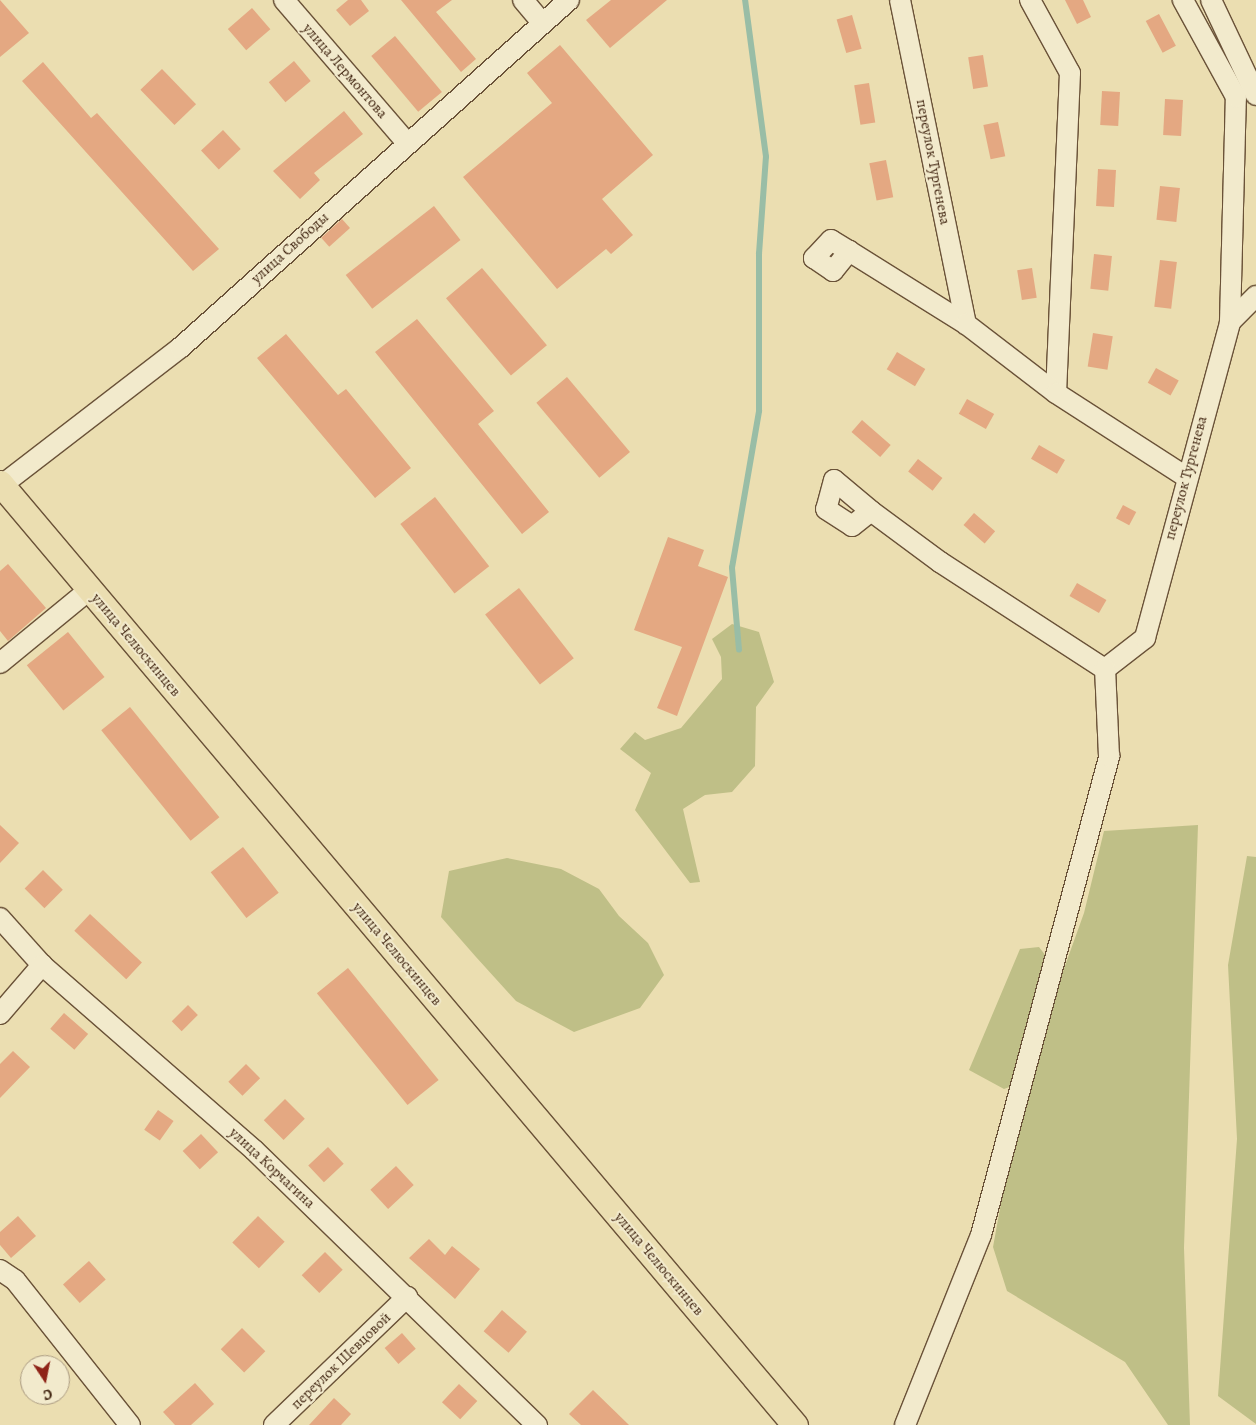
<!DOCTYPE html>
<meta charset="utf-8">
<style>
body{margin:0}
#map{position:relative;width:1256px;height:1425px;overflow:hidden;background:#ebdeb1;font-family:Alegreya,serif}
div>[style]{position:absolute}
[style*='--x']{left:calc(var(--x)*1px);top:calc(var(--y)*1px);width:calc(var(--w)*1px);rotate:calc(var(--a)*1deg)}
.green>*{inset:0;background:#bfbf87}
.stream>*{height:5.5px;margin:-2.75px;padding:0 2.75px;transform-origin:2.75px;border-radius:2.75px;background:#99bda6}
.building>*{inset:0;background:#e4a882;transform-origin:0 0}
.roads{filter:drop-shadow(1px 0 #6a5238) drop-shadow(-1px 0 #6a5238) drop-shadow(0 1px #6a5238) drop-shadow(0 -1px #6a5238)}
.minor>*{height:20px;margin:-10px;padding:0 10px;transform-origin:10px;border-radius:10px;background:#f2eacc}
.major>*{height:25px;margin:-12.5px;padding:0 12.5px;transform-origin:12.5px;border-radius:12.5px;background:#ebdeb1}
span{translate:-50% -50%;white-space:nowrap;text-align:center;line-height:1.15;-webkit-text-stroke:4px #f2eacc;paint-order:stroke}
.street-label{font-size:15px;color:#3f230f}
.north{position:absolute;left:20px;top:1355px;width:50px;height:50px;box-sizing:border-box;background:#f2eacc;border:1px solid #aa9a80;border-radius:50%;rotate:169deg;font-size:14px;font-weight:700;line-height:20px;text-align:center;color:#3f230f}
.north::after{content:'';display:block;margin:auto;width:18px;height:22px;background:#8f2418;clip-path:polygon(50% 0,100% 100%,50% 72%,0 100%)}
</style>
<div id="map">
<div class="green">
<i style="clip-path:polygon(732px 624px,759px 632px,774px 682px,756px 707px,755px 766px,732px 792px,705px 795px,683px 809px,700px 882px,690px 883px,635px 810px,651px 773px,620px 749px,635px 732px,645px 740px,681px 728px,722px 679px,721px 657px,712px 639px)"></i>
<i style="clip-path:polygon(1198px 825px,1184px 1248px,1190px 1425px,1168px 1425px,1125px 1362px,1007px 1291px,993px 1247px,1023px 1082px,1004px 1089px,969px 1070px,1020px 949px,1039px 947px,1052px 964px,1057px 988px,1084px 913px,1104px 831px)"></i>
<i style="clip-path:polygon(1247px 856px,1256px 857px,1256px 1424px,1218px 1396px,1237px 1139px,1228px 965px)"></i>
<i style="clip-path:polygon(507px 858px,561px 869px,599px 889px,619px 916px,648px 943px,664px 975px,640px 1008px,574px 1032px,516px 1001px,476px 957px,441px 917px,449px 871px)"></i>
</div>
<div class="stream">
<i style="--x:739;--y:650;--w:82;--a:-94.9"></i>
<i style="--x:732;--y:568;--w:159;--a:-80.2"></i>
<i style="--x:759;--y:411;--w:157;--a:-90"></i>
<i style="--x:759;--y:254;--w:97;--a:-85.9"></i>
<i style="--x:766;--y:157;--w:158;--a:-97.6"></i>
</div>
<div class="building">
<i style="clip-path:polygon(0 0,29px 33px,0 57px)"></i>
<i style="clip-path:polygon(348px 0,361px 0,369px 11px,350px 26px,336px 10px)"></i>
<i style="clip-path:polygon(401px 0,452px 0,436px 12px,476px 59px,461px 72px)"></i>
<i style="clip-path:polygon(611px 0,667px 0,610px 48px,586px 20px)"></i>
<i style="clip-path:polygon(1065px 0,1083px 0,1091px 17px,1077px 24px)"></i>
<i style="left:252px;top:8px;width:28px;height:32px;rotate:49deg"></i>
<i style="left:1159px;top:14px;width:36px;height:15px;rotate:62deg"></i>
<i style="left:852px;top:15px;width:35px;height:16px;rotate:74deg"></i>
<i style="left:395px;top:36px;width:73px;height:31px;rotate:50deg"></i>
<i style="clip-path:polygon(560px 45px,653px 155px,602px 199px,633px 235px,611px 254px,606px 249px,557px 289px,463px 177px,552px 103px,527px 73px)"></i>
<i style="left:983px;top:55px;width:32px;height:15px;rotate:81deg"></i>
<i style="left:294px;top:61px;width:26px;height:33px;rotate:50deg"></i>
<i style="clip-path:polygon(43px 62px,91px 118px,97px 113px,219px 249px,193px 271px,22px 81px)"></i>
<i style="left:162px;top:69px;width:49px;height:30px;rotate:46deg"></i>
<i style="left:869px;top:83px;width:40px;height:15px;rotate:81deg"></i>
<i style="left:1102px;top:91px;width:18px;height:34px;rotate:3deg"></i>
<i style="left:1165px;top:99px;width:18px;height:36px;rotate:3deg"></i>
<i style="clip-path:polygon(344px 111px,363px 134px,314px 173px,320px 180px,300px 199px,273px 171px)"></i>
<i style="left:998px;top:122px;width:35px;height:15px;rotate:78deg"></i>
<i style="left:223px;top:130px;width:26px;height:30px;rotate:47deg"></i>
<i style="left:886px;top:160px;width:38px;height:17px;rotate:79deg"></i>
<i style="left:1098px;top:169px;width:18px;height:37px;rotate:3deg"></i>
<i style="left:1160px;top:186px;width:20px;height:34px;rotate:6deg"></i>
<i style="left:434px;top:206px;width:43px;height:112px;rotate:52deg"></i>
<i style="left:342px;top:219px;width:12px;height:28px;rotate:48deg"></i>
<i style="left:1094px;top:254px;width:18px;height:35px;rotate:6deg"></i>
<i style="left:1160px;top:260px;width:17px;height:47px;rotate:7deg"></i>
<i style="left:482px;top:268px;width:101px;height:47px;rotate:50deg"></i>
<i style="left:1032px;top:268px;width:30px;height:15px;rotate:81deg"></i>
<i style="clip-path:polygon(417px 319px,494px 411px,478px 424px,549px 512px,522px 534px,375px 352px)"></i>
<i style="left:1093px;top:333px;width:20px;height:34px;rotate:9deg"></i>
<i style="clip-path:polygon(286px 334px,338px 395px,346px 389px,411px 468px,375px 498px,257px 358px)"></i>
<i style="left:897px;top:352px;width:33px;height:20px;rotate:31deg"></i>
<i style="left:1156px;top:368px;width:26px;height:17px;rotate:29deg"></i>
<i style="left:567px;top:377px;width:98px;height:40px;rotate:50deg"></i>
<i style="left:967px;top:399px;width:31px;height:17px;rotate:29deg"></i>
<i style="left:862px;top:420px;width:38px;height:16px;rotate:41deg"></i>
<i style="left:1039px;top:445px;width:30px;height:16px;rotate:30deg"></i>
<i style="left:918px;top:459px;width:31px;height:16px;rotate:38deg"></i>
<i style="left:435px;top:497px;width:88px;height:44px;rotate:52deg"></i>
<i style="left:1123px;top:505px;width:15px;height:15px;rotate:28deg"></i>
<i style="left:974px;top:513px;width:28px;height:16px;rotate:41deg"></i>
<i style="clip-path:polygon(668px 537px,704px 550px,698px 566px,728px 577px,677px 716px,657px 708px,682px 647px,634px 630px)"></i>
<i style="clip-path:polygon(8px 564px,46px 608px,8px 641px,0 631px,0 571px)"></i>
<i style="left:1077px;top:583px;width:34px;height:15px;rotate:30deg"></i>
<i style="left:519px;top:588px;width:89px;height:43px;rotate:52deg"></i>
<i style="left:68px;top:632px;width:58px;height:53px;rotate:51deg"></i>
<i style="left:130px;top:707px;width:142px;height:37px;rotate:51deg"></i>
<i style="clip-path:polygon(0 825px,19px 843px,0 863px)"></i>
<i style="left:243px;top:847px;width:58px;height:41px;rotate:52deg"></i>
<i style="left:43px;top:870px;width:28px;height:26px;rotate:45deg"></i>
<i style="left:90px;top:914px;width:71px;height:23px;rotate:43deg"></i>
<i style="left:348px;top:968px;width:144px;height:40px;rotate:51deg"></i>
<i style="left:188px;top:1005px;width:14px;height:23px;rotate:45deg"></i>
<i style="left:64px;top:1013px;width:32px;height:21px;rotate:41deg"></i>
<i style="clip-path:polygon(13px 1051px,30px 1067px,0 1098px,0 1064px)"></i>
<i style="left:246px;top:1064px;width:20px;height:25px;rotate:45deg"></i>
<i style="left:285px;top:1099px;width:28px;height:30px;rotate:45deg"></i>
<i style="left:158px;top:1110px;width:19px;height:24px;rotate:35deg"></i>
<i style="left:201px;top:1134px;width:25px;height:25px;rotate:47deg"></i>
<i style="left:328px;top:1147px;width:23px;height:27px;rotate:47deg"></i>
<i style="left:396px;top:1166px;width:26px;height:35px;rotate:47deg"></i>
<i style="clip-path:polygon(18px 1216px,36px 1236px,11px 1258px,0 1245px,0 1232px)"></i>
<i style="left:258px;top:1216px;width:37px;height:37px;rotate:44deg"></i>
<i style="clip-path:polygon(429px 1239px,445px 1255px,452px 1246px,480px 1269px,455px 1299px,409px 1258px)"></i>
<i style="left:325px;top:1252px;width:25px;height:33px;rotate:45deg"></i>
<i style="left:89px;top:1261px;width:25px;height:35px;rotate:48deg"></i>
<i style="left:502px;top:1310px;width:33px;height:28px;rotate:41deg"></i>
<i style="left:242px;top:1328px;width:33px;height:30px;rotate:45deg"></i>
<i style="left:402px;top:1333px;width:21px;height:23px;rotate:49deg"></i>
<i style="clip-path:polygon(195px 1383px,214px 1404px,191px 1425px,175px 1425px,163px 1412px)"></i>
<i style="left:459px;top:1384px;width:25px;height:25px;rotate:43deg"></i>
<i style="clip-path:polygon(593px 1390px,629px 1425px,581px 1425px,569px 1414px)"></i>
<i style="clip-path:polygon(334px 1398px,351px 1414px,341px 1425px,309px 1425px)"></i>
</div>
<div class="roads">
<div class="minor">
<i style="--x:284;--y:0;--w:187;--a:49.3"></i>
<i style="--x:523;--y:0;--w:30;--a:50"></i>
<i style="--x:900;--y:0;--w:331;--a:78.5"></i>
<i style="--x:1030;--y:0;--w:83;--a:61.3"></i>
<i style="--x:1070;--y:73;--w:320;--a:92.5"></i>
<i style="--x:1211;--y:0;--w:105;--a:64.7"></i>
<i style="--x:849;--y:251;--w:21;--a:-149"></i>
<i style="--x:831;--y:240;--w:25;--a:133"></i>
<i style="--x:814;--y:258;--w:23;--a:34"></i>
<i style="--x:833;--y:271;--w:26;--a:-51"></i>
<i style="--x:849;--y:251;--w:138;--a:32"></i>
<i style="--x:966;--y:324;--w:113;--a:37.5"></i>
<i style="--x:1056;--y:393;--w:153;--a:32.8"></i>
<i style="--x:1230;--y:322;--w:37;--a:-45"></i>
<i style="--x:2;--y:485;--w:225;--a:-37.6"></i>
<i style="--x:180;--y:348;--w:522;--a:-41.82"></i>
<i style="--x:871;--y:511;--w:48;--a:-140"></i>
<i style="--x:834;--y:480;--w:30;--a:105"></i>
<i style="--x:826;--y:509;--w:31;--a:33"></i>
<i style="--x:852;--y:526;--w:24;--a:-38"></i>
<i style="--x:871;--y:511;--w:86;--a:36.5"></i>
<i style="--x:940;--y:562;--w:197;--a:33"></i>
<i style="--x:0;--y:663;--w:115;--a:-39.4"></i>
<i style="--x:1105;--y:669;--w:51;--a:-37.8"></i>
<i style="--x:1145;--y:638;--w:327;--a:-74.9"></i>
<i style="--x:1230;--y:322;--w:225;--a:-88.5"></i>
<i style="--x:1236;--y:97;--w:111;--a:-118.7"></i>
<i style="--x:0;--y:918;--w:63;--a:48.2"></i>
<i style="--x:42;--y:965;--w:281;--a:41.1"></i>
<i style="--x:254;--y:1150;--w:395;--a:44.2"></i>
<i style="--x:0;--y:1014;--w:65;--a:-49.4"></i>
<i style="--x:0;--y:1270;--w:18;--a:34"></i>
<i style="--x:15;--y:1280;--w:185;--a:51.6"></i>
<i style="--x:274;--y:1425;--w:185;--a:-43.9"></i>
<i style="--x:905;--y:1425;--w:205;--a:-68.2"></i>
<i style="--x:981;--y:1235;--w:496;--a:-75"></i>
<i style="--x:1109;--y:756;--w:87;--a:-92.6"></i>
</div>
<div class="major">
<i style="--x:0;--y:483;--w:1233;--a:49.84"></i>
</div>
</div>
<div class="street-label">
<span style="left:345px;top:71px;rotate:49deg">улица Лермонтова</span>
<span style="left:933px;top:162px;rotate:79deg">переулок Тургенева</span>
<span style="left:290px;top:248px;rotate:-42deg">улица Свободы</span>
<span style="left:1186px;top:478px;rotate:-75deg">переулок Тургенева</span>
<span style="left:136px;top:645px;rotate:50deg">улица Челюскинцев</span>
<span style="left:397px;top:954px;rotate:50deg">улица Челюскинцев</span>
<span style="left:272px;top:1168px;rotate:43deg">улица Корчагина</span>
<span style="left:659px;top:1264px;rotate:50deg">улица Челюскинцев</span>
<span style="left:341px;top:1361px;rotate:-44deg">переулок Шевцовой</span>
</div>
<div class="north">С</div>
</div>
